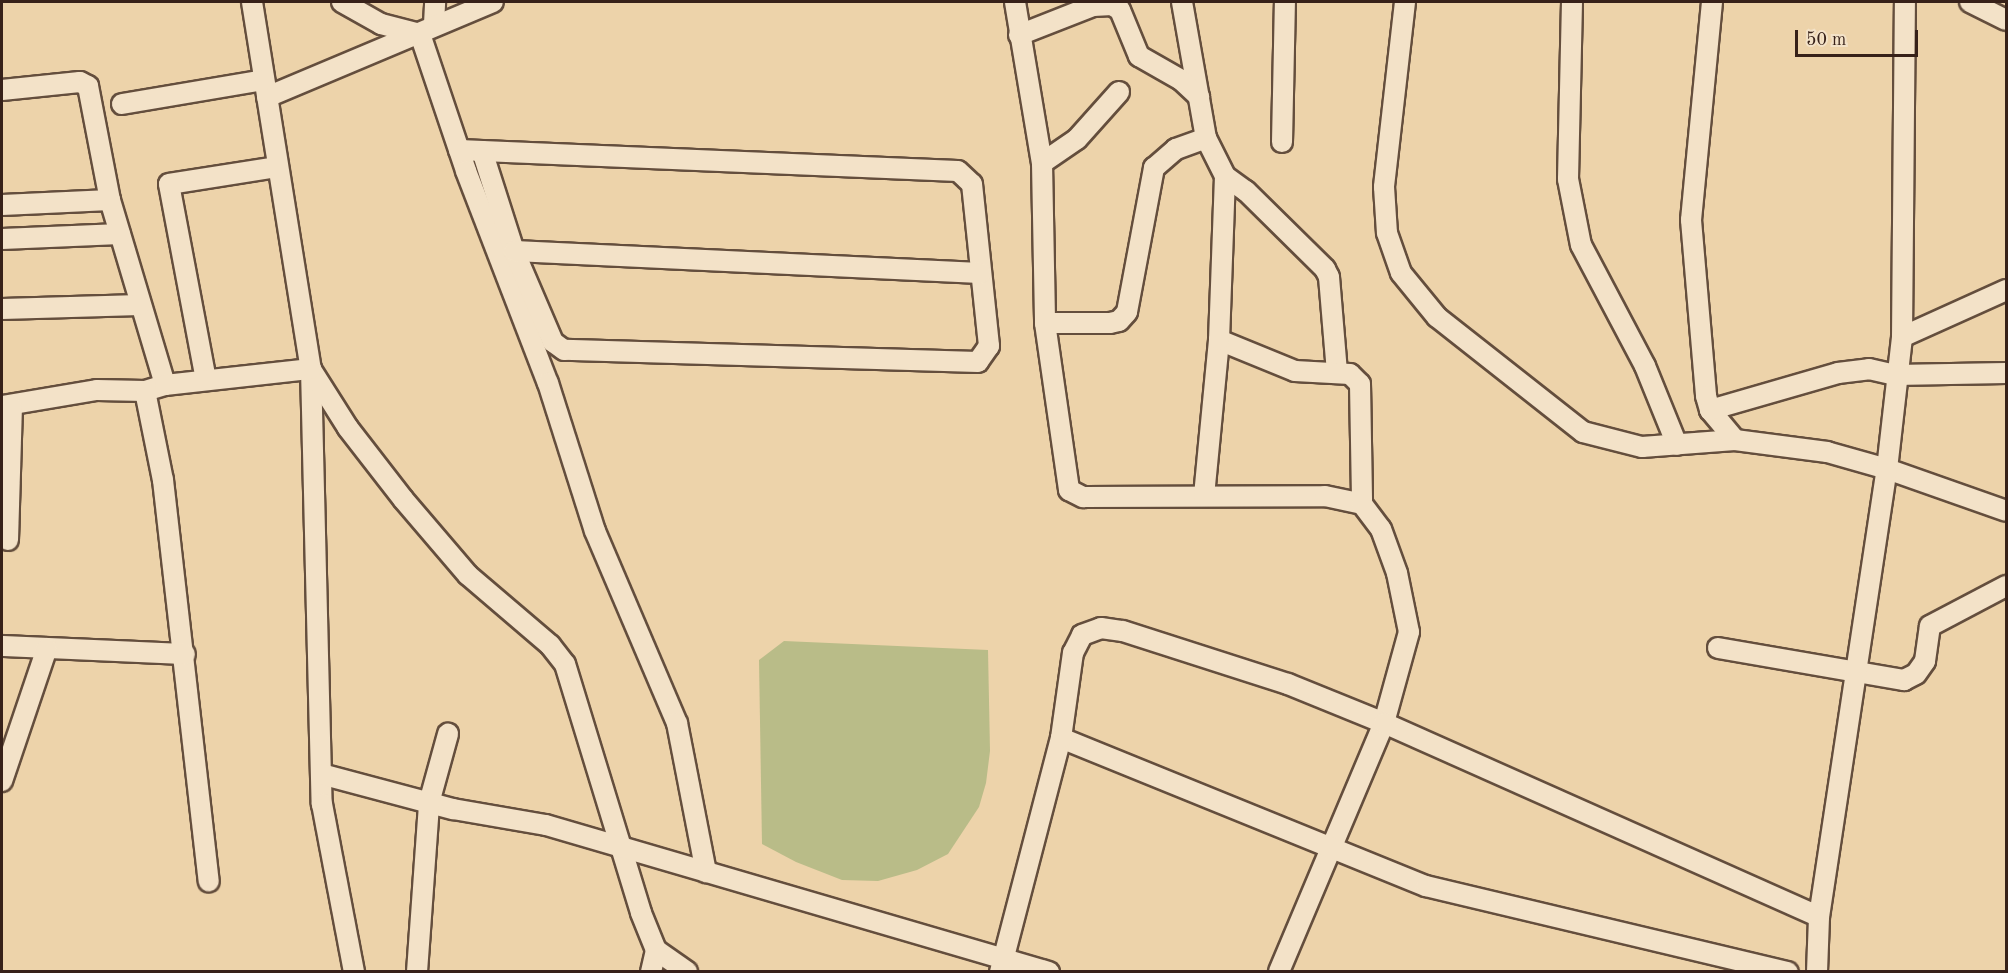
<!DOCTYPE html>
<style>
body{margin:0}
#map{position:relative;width:2008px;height:973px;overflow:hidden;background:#edd3aa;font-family:"Old Standard TT",serif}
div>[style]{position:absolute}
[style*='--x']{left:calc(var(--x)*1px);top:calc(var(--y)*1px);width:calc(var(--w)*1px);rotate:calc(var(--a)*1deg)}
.green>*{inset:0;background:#b9bc88}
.roads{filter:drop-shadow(2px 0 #644e3d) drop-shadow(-2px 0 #644e3d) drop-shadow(0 2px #644e3d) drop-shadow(0 -2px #644e3d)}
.street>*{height:20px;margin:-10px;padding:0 10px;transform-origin:10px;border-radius:10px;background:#f3e2c8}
span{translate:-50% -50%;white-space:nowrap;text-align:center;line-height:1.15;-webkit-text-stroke:4.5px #f3e2c8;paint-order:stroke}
.frame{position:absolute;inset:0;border:3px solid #372119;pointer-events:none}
.scale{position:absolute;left:1795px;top:30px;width:123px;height:27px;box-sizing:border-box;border:3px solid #372119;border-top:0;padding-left:8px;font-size:18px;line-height:21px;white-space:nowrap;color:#372119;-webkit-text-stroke:4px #f3e2c8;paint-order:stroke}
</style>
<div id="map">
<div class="green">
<i style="clip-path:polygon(784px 641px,988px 650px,990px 751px,986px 783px,979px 807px,948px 854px,917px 870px,878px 881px,842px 880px,796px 862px,762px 844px,759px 660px)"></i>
</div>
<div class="roads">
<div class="street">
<i style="--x:252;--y:2;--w:372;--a:80.9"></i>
<i style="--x:311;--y:369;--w:435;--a:88.6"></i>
<i style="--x:322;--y:804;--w:171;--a:79.2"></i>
<i style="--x:342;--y:2;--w:45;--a:29.4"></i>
<i style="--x:381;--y:24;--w:40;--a:14.4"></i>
<i style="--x:420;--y:34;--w:145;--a:71.4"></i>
<i style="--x:466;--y:171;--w:227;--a:68.9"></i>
<i style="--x:548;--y:383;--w:155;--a:72.4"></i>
<i style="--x:595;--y:531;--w:209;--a:66.9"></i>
<i style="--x:677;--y:723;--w:152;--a:79"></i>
<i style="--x:1015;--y:2;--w:163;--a:80.5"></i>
<i style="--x:1042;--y:163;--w:160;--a:88.9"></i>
<i style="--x:1045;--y:323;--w:169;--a:81.8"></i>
<i style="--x:1069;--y:490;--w:16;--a:27"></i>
<i style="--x:1083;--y:497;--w:242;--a:-0.2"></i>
<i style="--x:1325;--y:496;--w:38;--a:12"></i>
<i style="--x:1182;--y:2;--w:138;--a:80"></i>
<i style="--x:1206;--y:138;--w:42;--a:63.4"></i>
<i style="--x:1225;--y:176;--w:26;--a:36"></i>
<i style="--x:1246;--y:191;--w:111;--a:44.6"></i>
<i style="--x:1325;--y:269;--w:9;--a:63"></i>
<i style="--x:1329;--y:277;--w:96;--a:85.2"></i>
<i style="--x:1405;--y:2;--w:186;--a:96.5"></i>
<i style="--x:1384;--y:187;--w:46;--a:86.3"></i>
<i style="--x:1387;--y:233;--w:42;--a:70.7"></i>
<i style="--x:1401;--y:273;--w:57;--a:50.7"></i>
<i style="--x:1437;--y:317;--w:186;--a:38.2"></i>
<i style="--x:1583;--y:432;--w:61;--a:14.3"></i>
<i style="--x:1642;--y:447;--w:93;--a:-4.3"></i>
<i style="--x:1735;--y:440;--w:93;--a:7.4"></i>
<i style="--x:1827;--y:452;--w:62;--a:15.8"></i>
<i style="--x:1887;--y:469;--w:126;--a:19.4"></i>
<i style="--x:1572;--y:2;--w:177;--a:91.3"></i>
<i style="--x:1568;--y:179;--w:67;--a:78.9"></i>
<i style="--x:1581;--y:245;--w:137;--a:62.1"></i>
<i style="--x:1645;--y:366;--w:85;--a:67.9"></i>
<i style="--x:1712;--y:2;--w:219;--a:95.5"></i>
<i style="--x:1691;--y:220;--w:177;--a:85.1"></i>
<i style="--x:1706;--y:396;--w:15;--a:74"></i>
<i style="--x:1710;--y:410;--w:39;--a:50"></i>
<i style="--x:1970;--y:2;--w:40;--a:26.6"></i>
<i style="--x:434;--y:24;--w:22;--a:-87"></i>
<i style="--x:1019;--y:35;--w:79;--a:-21.4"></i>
<i style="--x:1093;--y:6;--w:19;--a:-3"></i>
<i style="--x:1112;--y:5;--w:9;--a:32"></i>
<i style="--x:1120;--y:10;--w:50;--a:67.6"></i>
<i style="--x:1139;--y:56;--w:48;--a:29.7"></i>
<i style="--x:1181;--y:80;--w:25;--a:43"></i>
<i style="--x:2;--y:90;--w:78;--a:-5.9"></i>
<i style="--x:80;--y:82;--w:9;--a:27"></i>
<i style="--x:88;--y:86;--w:116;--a:79.1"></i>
<i style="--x:110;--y:200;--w:193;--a:73.4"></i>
<i style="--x:267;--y:97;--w:245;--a:-22.8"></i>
<i style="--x:122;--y:104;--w:144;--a:-9.6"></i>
<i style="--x:1282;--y:142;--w:140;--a:-88.8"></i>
<i style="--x:459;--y:150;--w:499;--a:2.4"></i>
<i style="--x:958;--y:171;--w:19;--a:43"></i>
<i style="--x:972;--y:184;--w:163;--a:84"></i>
<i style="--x:989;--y:346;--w:19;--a:125"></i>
<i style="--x:978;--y:362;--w:414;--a:-178.3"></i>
<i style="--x:564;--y:350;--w:14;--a:-144"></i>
<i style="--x:553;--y:342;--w:99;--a:-113.2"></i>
<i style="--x:514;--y:251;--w:105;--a:-107.7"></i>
<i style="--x:1042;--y:163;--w:42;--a:-34.4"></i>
<i style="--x:1077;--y:139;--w:63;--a:-48.2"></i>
<i style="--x:2;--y:205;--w:108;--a:-2.7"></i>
<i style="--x:2;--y:239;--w:118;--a:-2.4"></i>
<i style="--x:514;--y:251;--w:467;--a:2.7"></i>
<i style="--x:2;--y:309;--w:138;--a:-1.7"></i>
<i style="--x:1045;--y:323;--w:65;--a:0"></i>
<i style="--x:1110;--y:323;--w:9;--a:-13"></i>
<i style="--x:1119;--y:321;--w:12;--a:-48"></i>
<i style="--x:1127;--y:312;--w:147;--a:-79.4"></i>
<i style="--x:1154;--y:168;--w:29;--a:-41"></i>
<i style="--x:1176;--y:149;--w:32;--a:-20"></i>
<i style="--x:1902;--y:337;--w:114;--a:-24.3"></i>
<i style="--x:1219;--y:340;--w:82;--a:22.2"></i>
<i style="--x:1295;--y:371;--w:55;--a:3.1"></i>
<i style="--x:1350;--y:374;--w:14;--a:45"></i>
<i style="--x:1360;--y:384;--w:120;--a:89"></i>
<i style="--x:1362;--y:504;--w:31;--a:53"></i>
<i style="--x:1381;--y:529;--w:47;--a:70"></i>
<i style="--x:1397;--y:573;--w:60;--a:78.5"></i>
<i style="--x:1409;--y:632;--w:94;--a:105.4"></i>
<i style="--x:1384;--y:723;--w:270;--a:112.9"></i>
<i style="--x:312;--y:371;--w:67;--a:57.7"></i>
<i style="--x:348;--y:428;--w:90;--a:52.2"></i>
<i style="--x:403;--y:499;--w:100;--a:49.5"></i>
<i style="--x:468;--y:575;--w:108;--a:40.5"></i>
<i style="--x:550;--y:645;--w:24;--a:52"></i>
<i style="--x:565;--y:664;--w:260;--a:73"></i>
<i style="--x:641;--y:913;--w:40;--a:68"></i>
<i style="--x:656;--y:950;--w:38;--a:35"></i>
<i style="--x:206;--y:380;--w:199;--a:-100.7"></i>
<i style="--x:169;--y:184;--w:110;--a:-8.9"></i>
<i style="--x:145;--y:391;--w:91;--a:78.6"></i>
<i style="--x:163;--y:480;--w:404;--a:83.5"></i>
<i style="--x:2;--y:406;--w:96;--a:-9.6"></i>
<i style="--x:97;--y:390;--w:48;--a:1.2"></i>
<i style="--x:145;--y:391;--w:21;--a:-17"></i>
<i style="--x:165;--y:385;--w:147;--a:-6.3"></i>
<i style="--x:1710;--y:410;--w:133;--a:-16.1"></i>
<i style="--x:1838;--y:373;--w:31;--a:-7"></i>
<i style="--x:1869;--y:369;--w:27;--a:13"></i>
<i style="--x:1895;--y:375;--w:111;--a:-1"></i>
<i style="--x:1204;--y:496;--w:157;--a:-84.5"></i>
<i style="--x:1219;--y:340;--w:164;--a:-87.9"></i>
<i style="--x:8;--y:540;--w:133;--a:-88.3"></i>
<i style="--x:2;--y:646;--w:183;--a:2.5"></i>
<i style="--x:1718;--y:648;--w:189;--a:9.8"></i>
<i style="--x:1904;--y:680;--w:13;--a:-27"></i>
<i style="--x:1916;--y:674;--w:16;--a:-55"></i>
<i style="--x:1925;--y:661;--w:35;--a:-82"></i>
<i style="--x:1930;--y:626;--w:86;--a:-27.8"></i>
<i style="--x:1061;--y:738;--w:394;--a:22.1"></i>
<i style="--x:1426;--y:886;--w:372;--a:13.4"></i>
<i style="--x:321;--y:774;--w:137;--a:14.9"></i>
<i style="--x:453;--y:809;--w:94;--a:9.8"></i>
<i style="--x:546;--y:825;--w:524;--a:16.29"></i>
<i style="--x:2;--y:781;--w:140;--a:-71.3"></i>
<i style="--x:417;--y:972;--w:169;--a:-85.9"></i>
<i style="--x:429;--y:803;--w:72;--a:-74.6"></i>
<i style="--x:651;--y:972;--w:23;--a:-77"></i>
<i style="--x:1000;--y:972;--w:242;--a:-75.4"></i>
<i style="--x:1061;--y:738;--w:86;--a:-82"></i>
<i style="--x:1073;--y:653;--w:20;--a:-63"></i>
<i style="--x:1082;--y:635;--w:20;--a:-20"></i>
<i style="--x:1101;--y:628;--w:22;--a:8"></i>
<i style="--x:1123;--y:631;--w:173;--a:17.8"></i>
<i style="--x:1288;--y:684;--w:104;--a:22.1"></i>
<i style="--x:1384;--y:723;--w:476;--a:24"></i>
<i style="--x:1817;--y:972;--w:55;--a:-87.9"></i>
<i style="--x:1819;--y:917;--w:453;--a:-81.4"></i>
<i style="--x:1887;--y:469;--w:133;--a:-83.5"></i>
<i style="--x:1902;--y:337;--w:335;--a:-89.5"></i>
</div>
</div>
<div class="frame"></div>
<div class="scale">50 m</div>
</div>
